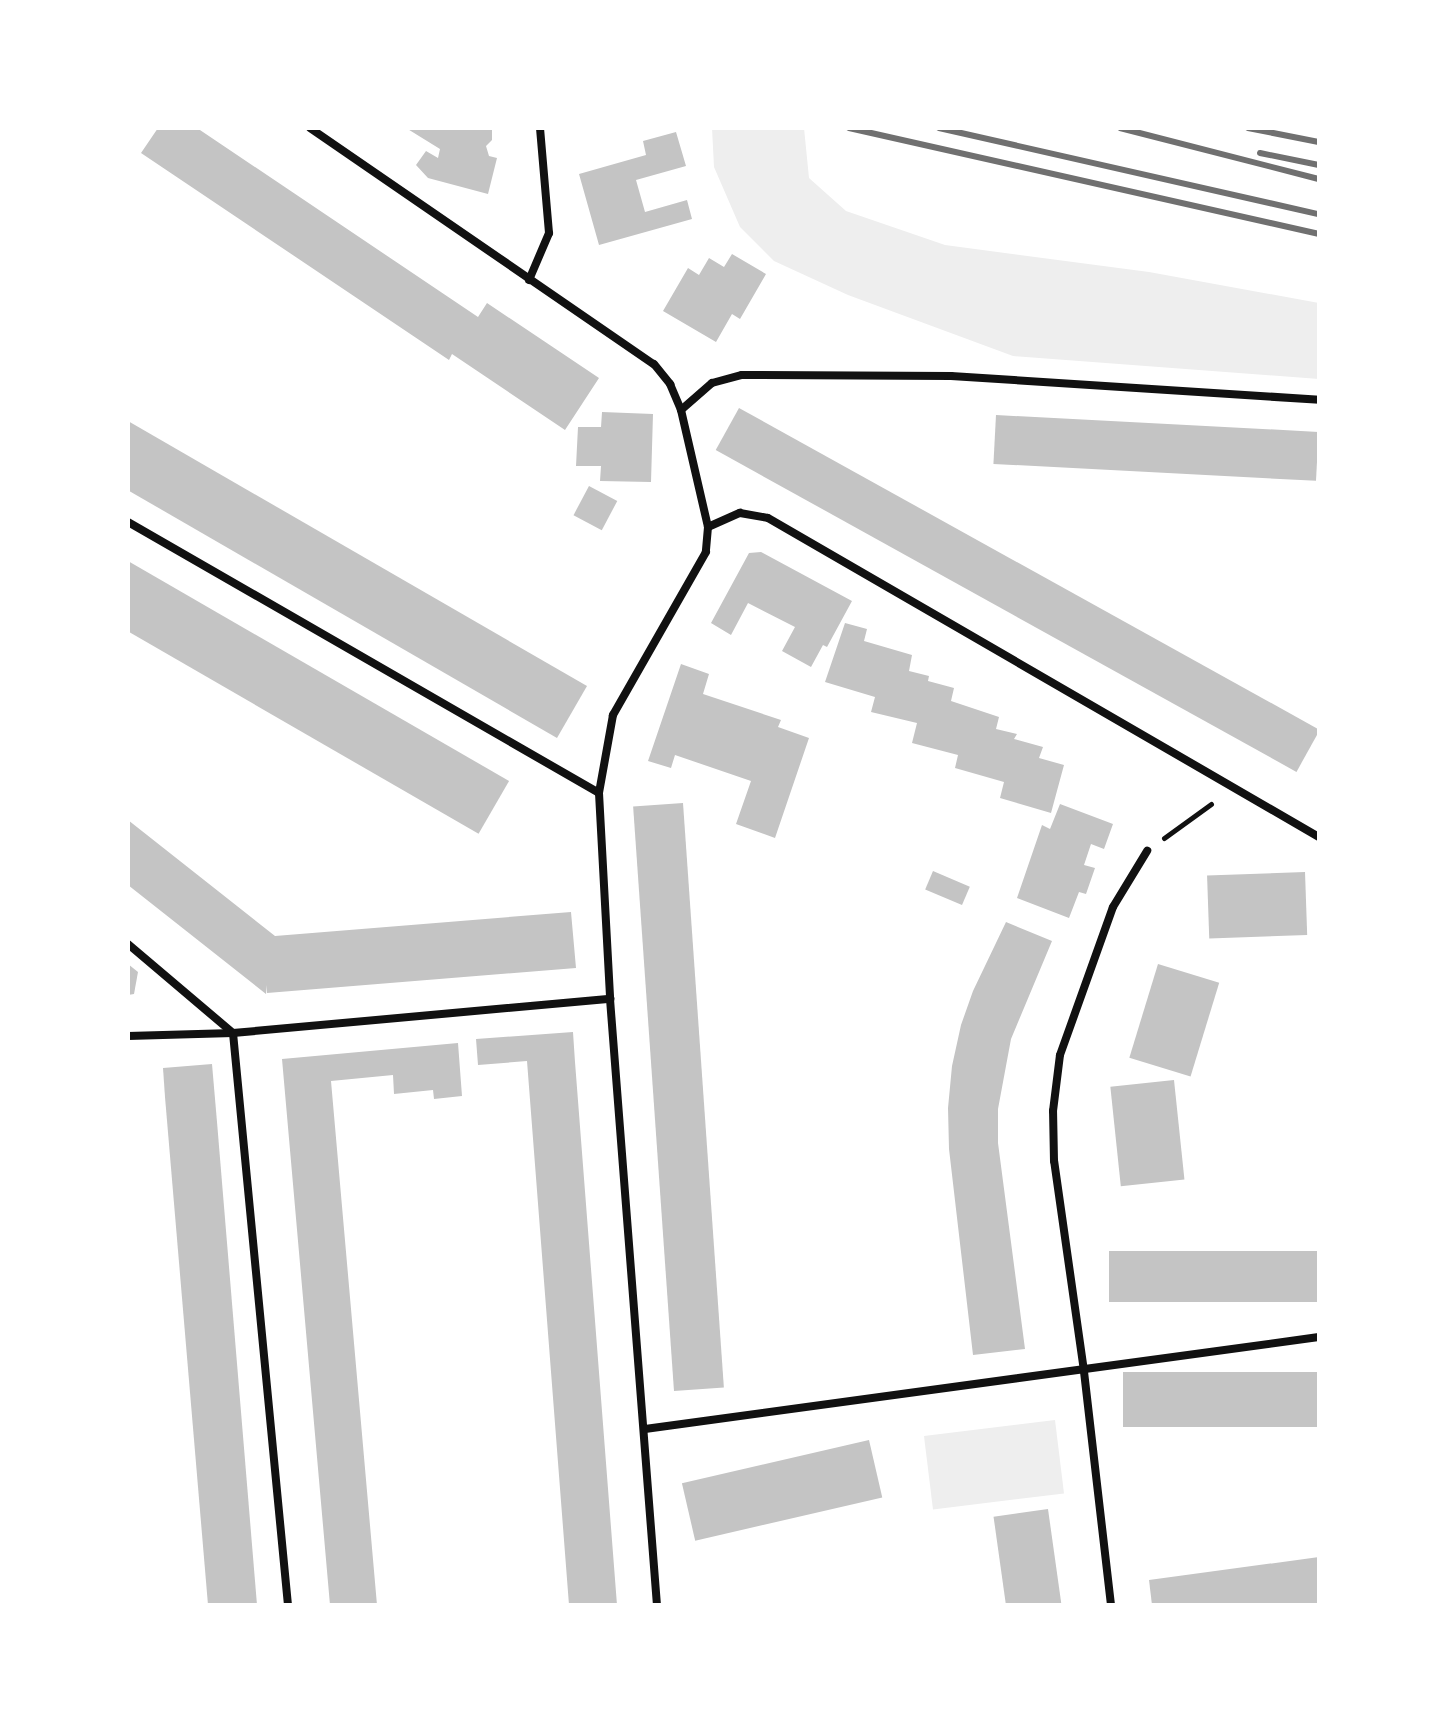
<!DOCTYPE html>
<style>
body{margin:0}
#map{position:relative;width:1447px;height:1733px;overflow:hidden;background:#fff;font-family:"Alegreya Sans",sans-serif}
div>[style]{position:absolute}
[style*='--x']{left:calc(var(--x)*1px);top:calc(var(--y)*1px);width:calc(var(--w)*1px);rotate:calc(var(--a)*1deg)}
.green>*{inset:0;background:#eee;transform-origin:0 0}
.building>*{inset:0;background:#c4c4c4;transform-origin:0 0}
.path>*{height:5px;margin:-2.5px;padding:0 2.5px;transform-origin:2.5px;border-radius:2.5px;background:#111}
.minor>*{height:8px;margin:-4px;padding:0 4px;transform-origin:4px;border-radius:4px;background:#111}
.rail>*{height:6px;margin:-3px;padding:0 3px;transform-origin:3px;border-radius:3px;background:#707070}
span{translate:-50% -50%;white-space:nowrap;text-align:center;line-height:1.15;-webkit-text-stroke:6px #fff;paint-order:stroke}
.frame{position:absolute;inset:0;border:130px solid #fff;pointer-events:none}
</style>
<div id="map">
<div class="green">
<i style="clip-path:polygon(712px 128px,804px 128px,809px 178px,846px 211px,945px 245px,1149px 272px,1319px 303px,1319px 379px,1013px 356px,848px 295px,774px 261px,740px 227px,714px 167px)"></i>
<i style="left:1055px;top:1420px;width:74px;height:132px;rotate:83deg"></i>
</div>
<div class="building">
<i style="clip-path:polygon(158px 128px,197px 128px,478px 317px,487px 303px,599px 378px,565px 430px,452px 354px,449px 360px,141px 153px)"></i>
<i style="clip-path:polygon(406px 128px,492px 128px,492px 140px,486px 146px,489px 156px,497px 158px,488px 194px,428px 178px,416px 165px,426px 151px,438px 158px,440px 149px)"></i>
<i style="clip-path:polygon(676px 132px,686px 166px,636px 180px,645px 212px,687px 200px,692px 219px,599px 245px,579px 174px,646px 155px,643px 141px)"></i>
<i style="clip-path:polygon(732px 254px,766px 274px,740px 319px,732px 314px,716px 342px,663px 311px,688px 268px,699px 275px,709px 258px,724px 267px)"></i>
<i style="left:739px;top:408px;width:664px;height:48px;rotate:29deg"></i>
<i style="clip-path:polygon(602px 412px,653px 414px,651px 482px,600px 481px,601px 466px,576px 466px,578px 427px,601px 427px)"></i>
<i style="left:996px;top:415px;width:323px;height:49px;rotate:3deg"></i>
<i style="left:128px;top:421px;width:530px;height:60px;rotate:30deg"></i>
<i style="left:589px;top:486px;width:32px;height:33px;rotate:28deg"></i>
<i style="clip-path:polygon(761px 552px,852px 601px,827px 647px,823px 645px,811px 667px,782px 651px,795px 627px,748px 603px,731px 635px,711px 623px,749px 553px)"></i>
<i style="left:128px;top:561px;width:440px;height:61px;rotate:30deg"></i>
<i style="clip-path:polygon(845px 623px,867px 629px,864px 641px,912px 655px,909px 671px,929px 676px,928px 681px,954px 688px,951px 701px,999px 717px,996px 729px,1017px 734px,1014px 739px,1043px 747px,1039px 758px,1064px 765px,1051px 813px,1000px 798px,1004px 782px,955px 768px,958px 755px,912px 743px,917px 723px,871px 712px,875px 697px,825px 682px)"></i>
<i style="clip-path:polygon(681px 664px,709px 674px,703px 694px,781px 720px,778px 727px,809px 738px,775px 838px,736px 824px,751px 781px,675px 755px,671px 768px,648px 761px)"></i>
<i style="left:683px;top:803px;width:586px;height:50px;rotate:86deg"></i>
<i style="clip-path:polygon(1060px 804px,1113px 824px,1104px 849px,1091px 844px,1084px 865px,1095px 868px,1086px 894px,1079px 892px,1069px 918px,1017px 898px,1042px 825px,1050px 829px)"></i>
<i style="clip-path:polygon(128px 820px,275px 936px,571px 912px,576px 968px,267px 993px,267px 985px,266px 994px,128px 885px)"></i>
<i style="left:933px;top:871px;width:40px;height:20px;rotate:23deg"></i>
<i style="left:1305px;top:872px;width:63px;height:98px;rotate:88deg"></i>
<i style="clip-path:polygon(1006px 922px,1052px 941px,1011px 1039px,998px 1109px,998px 1143px,1025px 1349px,973px 1355px,949px 1149px,948px 1108px,952px 1066px,961px 1025px,973px 991px)"></i>
<i style="clip-path:polygon(128px 964px,138px 972px,134px 994px,128px 995px)"></i>
<i style="left:1158px;top:964px;width:64px;height:98px;rotate:17deg"></i>
<i style="clip-path:polygon(573px 1032px,575px 1062px,617px 1605px,569px 1605px,527px 1061px,478px 1065px,476px 1039px)"></i>
<i style="clip-path:polygon(458px 1043px,462px 1096px,434px 1099px,433px 1090px,394px 1094px,393px 1075px,331px 1081px,377px 1605px,330px 1605px,282px 1059px)"></i>
<i style="clip-path:polygon(212px 1064px,217px 1122px,257px 1605px,208px 1605px,165px 1097px,163px 1068px)"></i>
<i style="left:1174px;top:1080px;width:100px;height:64px;rotate:84deg"></i>
<i style="left:1319px;top:1251px;width:51px;height:210px;rotate:90deg"></i>
<i style="left:1319px;top:1372px;width:55px;height:196px;rotate:90deg"></i>
<i style="left:869px;top:1440px;width:59px;height:192px;rotate:77deg"></i>
<i style="left:1048px;top:1509px;width:97px;height:55px;rotate:82deg"></i>
<i style="clip-path:polygon(1319px 1557px,1319px 1605px,1152px 1605px,1149px 1580px)"></i>
</div>
<div class="path">
<i style="--x:1164;--y:838;--w:58;--a:-35.9"></i>
</div>
<div class="minor">
<i style="--x:310;--y:128;--w:417;--a:34.5"></i>
<i style="--x:654;--y:364;--w:26;--a:51"></i>
<i style="--x:670;--y:384;--w:28;--a:67"></i>
<i style="--x:681;--y:410;--w:120;--a:77"></i>
<i style="--x:708;--y:527;--w:25;--a:95"></i>
<i style="--x:706;--y:552;--w:188;--a:119.7"></i>
<i style="--x:613;--y:715;--w:79;--a:100.2"></i>
<i style="--x:599;--y:793;--w:206;--a:86.9"></i>
<i style="--x:610;--y:999;--w:608;--a:85.57"></i>
<i style="--x:529;--y:280;--w:51;--a:-66.9"></i>
<i style="--x:549;--y:233;--w:105;--a:-94.9"></i>
<i style="--x:681;--y:410;--w:41;--a:-41.1"></i>
<i style="--x:712;--y:383;--w:31;--a:-15"></i>
<i style="--x:742;--y:375;--w:209;--a:0.3"></i>
<i style="--x:951;--y:376;--w:369;--a:3.7"></i>
<i style="--x:128;--y:522;--w:543;--a:29.91"></i>
<i style="--x:708;--y:527;--w:35;--a:-24"></i>
<i style="--x:740;--y:513;--w:28;--a:10"></i>
<i style="--x:768;--y:518;--w:637;--a:30.07"></i>
<i style="--x:128;--y:944;--w:138;--a:40.3"></i>
<i style="--x:233;--y:1033;--w:575;--a:84.51"></i>
<i style="--x:128;--y:1036;--w:105;--a:-1.6"></i>
<i style="--x:233;--y:1033;--w:379;--a:-5.2"></i>
<i style="--x:645;--y:1429;--w:680;--a:-7.77"></i>
<i style="--x:1111;--y:1605;--w:236;--a:-96.6"></i>
<i style="--x:1084;--y:1371;--w:212;--a:-98.1"></i>
<i style="--x:1054;--y:1161;--w:50;--a:-91.1"></i>
<i style="--x:1053;--y:1111;--w:56;--a:-82.9"></i>
<i style="--x:1060;--y:1055;--w:157;--a:-70.3"></i>
<i style="--x:1113;--y:907;--w:66;--a:-58.7"></i>
</div>
<div class="rail">
<i style="--x:849;--y:128;--w:482;--a:12.7"></i>
<i style="--x:939;--y:128;--w:390;--a:12.8"></i>
<i style="--x:1120;--y:128;--w:205;--a:14.4"></i>
<i style="--x:1248;--y:128;--w:72;--a:11.2"></i>
<i style="--x:1260;--y:153;--w:60;--a:11.5"></i>
</div>
<div class="frame"></div>
</div>
